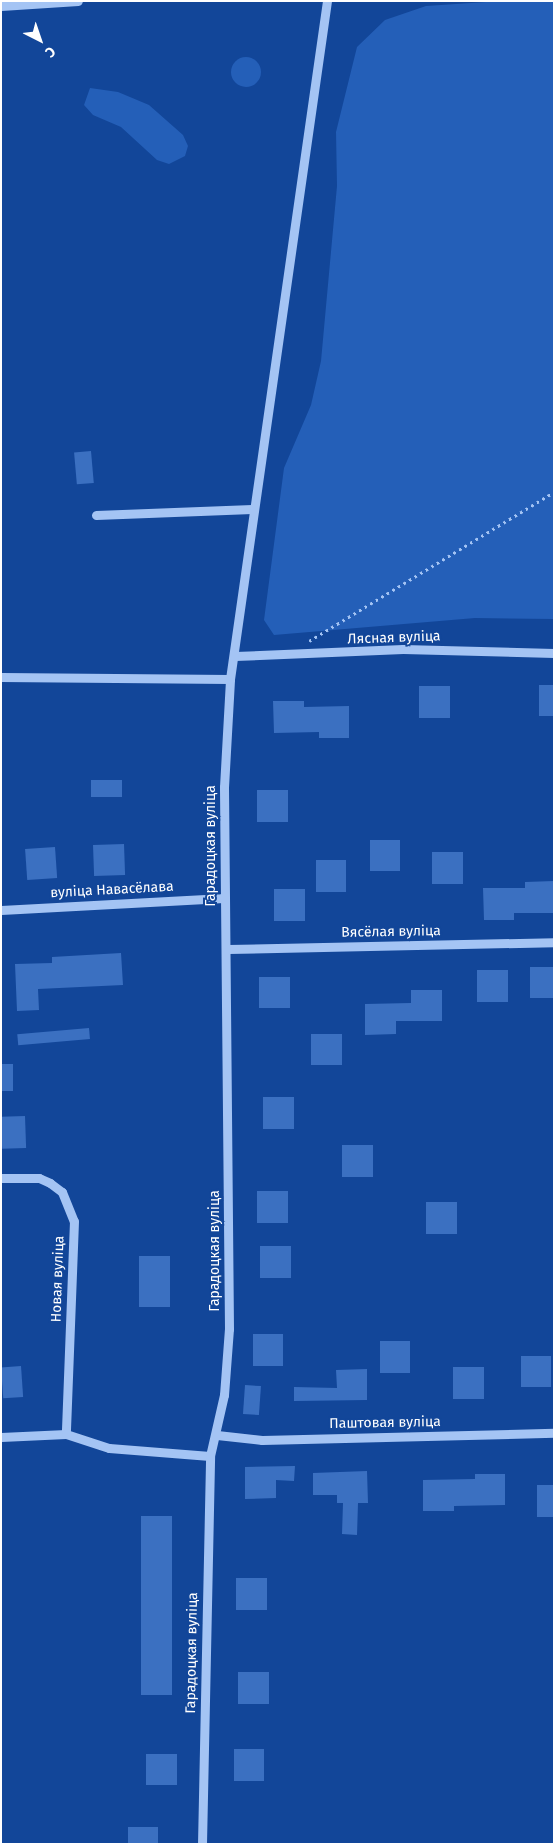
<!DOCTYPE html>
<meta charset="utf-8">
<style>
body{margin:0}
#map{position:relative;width:555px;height:1845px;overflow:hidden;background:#124699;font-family:"Fira Sans",sans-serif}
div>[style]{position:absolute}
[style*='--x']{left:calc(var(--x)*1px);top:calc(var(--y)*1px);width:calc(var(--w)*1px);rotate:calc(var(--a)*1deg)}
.green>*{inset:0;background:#245fb8}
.round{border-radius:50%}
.building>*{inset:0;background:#3b70c1;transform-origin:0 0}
.path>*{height:2.5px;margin-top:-1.25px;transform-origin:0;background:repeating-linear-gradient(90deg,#a4c4f4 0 2.5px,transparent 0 6.5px)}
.minor>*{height:9px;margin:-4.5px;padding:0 4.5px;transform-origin:4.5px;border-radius:4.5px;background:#a4c4f4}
span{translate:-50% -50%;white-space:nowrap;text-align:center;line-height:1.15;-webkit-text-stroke:4px #124699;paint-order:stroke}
.street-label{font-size:14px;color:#fff}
.frame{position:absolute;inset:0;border:2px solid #fff;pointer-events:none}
.north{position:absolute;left:15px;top:15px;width:50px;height:50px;-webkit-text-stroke:4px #124699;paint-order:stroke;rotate:139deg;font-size:14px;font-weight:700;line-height:20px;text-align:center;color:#fff}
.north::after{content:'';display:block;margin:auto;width:18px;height:22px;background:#fff;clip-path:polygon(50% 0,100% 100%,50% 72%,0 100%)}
</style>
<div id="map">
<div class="green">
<i style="clip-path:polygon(501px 1px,554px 1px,554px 619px,475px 618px,274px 635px,264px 620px,284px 468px,311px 405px,321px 361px,337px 186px,336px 132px,357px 47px,385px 20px,426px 6px)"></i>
<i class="round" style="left:231px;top:57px;width:30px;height:30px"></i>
<i style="clip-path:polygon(90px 88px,118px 92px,149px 105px,183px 135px,188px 146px,185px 156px,169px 164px,157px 160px,121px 127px,93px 115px,84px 105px)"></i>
</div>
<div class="building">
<i style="left:91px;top:451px;width:32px;height:17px;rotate:85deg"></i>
<i style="left:539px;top:685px;width:15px;height:31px"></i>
<i style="left:419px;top:686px;width:31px;height:32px"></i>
<i style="clip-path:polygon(273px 701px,304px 701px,304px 707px,349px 706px,349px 738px,319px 738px,319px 732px,274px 733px)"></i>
<i style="left:122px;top:780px;width:17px;height:31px;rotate:90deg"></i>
<i style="left:257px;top:790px;width:31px;height:32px"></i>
<i style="left:370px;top:840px;width:30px;height:31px"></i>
<i style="left:124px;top:844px;width:31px;height:31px;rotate:88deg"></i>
<i style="left:55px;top:847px;width:31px;height:30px;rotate:86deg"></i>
<i style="left:463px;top:852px;width:32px;height:31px;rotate:90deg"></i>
<i style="left:316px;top:860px;width:30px;height:32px"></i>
<i style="clip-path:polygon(554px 881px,554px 913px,514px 913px,514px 920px,484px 920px,483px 888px,525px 888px,525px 882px)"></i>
<i style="left:305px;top:889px;width:32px;height:31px;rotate:90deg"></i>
<i style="clip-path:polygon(121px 953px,123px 985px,38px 989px,39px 1010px,17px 1011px,15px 964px,52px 963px,52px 957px)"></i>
<i style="left:530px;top:967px;width:24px;height:31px"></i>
<i style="left:477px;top:970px;width:31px;height:32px"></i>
<i style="left:259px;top:977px;width:31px;height:31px"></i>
<i style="clip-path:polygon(411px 990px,442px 990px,442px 1021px,396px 1021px,396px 1034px,365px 1035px,365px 1004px,411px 1003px)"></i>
<i style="left:89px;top:1028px;width:11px;height:72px;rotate:85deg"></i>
<i style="left:342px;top:1034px;width:31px;height:31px;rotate:90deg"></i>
<i style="left:1px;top:1064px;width:12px;height:27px"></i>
<i style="left:263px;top:1097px;width:31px;height:32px"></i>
<i style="left:25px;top:1116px;width:32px;height:24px;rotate:88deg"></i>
<i style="left:342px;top:1145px;width:31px;height:32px"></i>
<i style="left:288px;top:1191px;width:32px;height:31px;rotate:90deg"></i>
<i style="left:426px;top:1202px;width:31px;height:32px"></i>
<i style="left:260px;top:1246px;width:31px;height:32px"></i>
<i style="left:139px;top:1256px;width:31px;height:51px"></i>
<i style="left:253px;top:1334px;width:30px;height:32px"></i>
<i style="left:410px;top:1341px;width:32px;height:30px;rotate:90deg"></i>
<i style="left:521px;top:1356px;width:30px;height:31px"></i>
<i style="left:21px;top:1366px;width:31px;height:20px;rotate:86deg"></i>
<i style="left:453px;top:1367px;width:31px;height:32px"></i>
<i style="clip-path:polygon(367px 1369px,367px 1400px,294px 1401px,294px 1387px,337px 1388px,336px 1370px)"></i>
<i style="left:245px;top:1385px;width:16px;height:29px;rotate:4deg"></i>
<i style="clip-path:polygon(295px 1466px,294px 1481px,276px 1480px,276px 1498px,245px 1499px,245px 1467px)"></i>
<i style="clip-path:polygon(367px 1471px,368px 1503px,358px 1503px,357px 1535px,342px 1534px,343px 1503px,337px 1503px,337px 1495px,313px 1495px,313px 1473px)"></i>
<i style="clip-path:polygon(475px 1474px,505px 1474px,505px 1505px,454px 1506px,454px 1511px,423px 1511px,423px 1480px,475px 1479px)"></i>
<i style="left:554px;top:1485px;width:32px;height:17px;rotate:90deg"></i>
<i style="left:141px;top:1516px;width:31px;height:179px"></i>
<i style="left:267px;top:1578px;width:32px;height:31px;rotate:90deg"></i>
<i style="left:269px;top:1672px;width:32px;height:31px;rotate:90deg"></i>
<i style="left:234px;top:1749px;width:30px;height:32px"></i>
<i style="left:177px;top:1754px;width:31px;height:31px;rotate:90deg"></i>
<i style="left:128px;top:1827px;width:30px;height:17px"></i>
</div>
<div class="path">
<i style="--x:309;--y:641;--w:287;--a:-31.3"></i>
</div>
<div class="minor">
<i style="--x:1;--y:6;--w:77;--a:-3.7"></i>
<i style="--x:96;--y:515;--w:156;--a:-2.2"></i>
<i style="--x:235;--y:656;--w:168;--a:-2.4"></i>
<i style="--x:403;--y:649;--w:151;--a:1.5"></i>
<i style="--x:1;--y:677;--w:229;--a:0.5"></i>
<i style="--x:1;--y:910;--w:223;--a:-3.1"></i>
<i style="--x:228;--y:949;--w:326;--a:-1.2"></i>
<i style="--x:1;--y:1178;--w:38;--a:0"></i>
<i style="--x:39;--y:1178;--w:12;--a:24"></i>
<i style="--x:50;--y:1183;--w:15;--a:37"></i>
<i style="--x:62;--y:1192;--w:31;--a:68"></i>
<i style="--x:74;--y:1221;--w:213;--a:92.2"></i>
<i style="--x:217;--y:1435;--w:45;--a:6.3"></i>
<i style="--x:262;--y:1440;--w:292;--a:-1.4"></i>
<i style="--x:1;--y:1437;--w:65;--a:-2.6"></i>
<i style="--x:66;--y:1434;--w:45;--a:18"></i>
<i style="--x:109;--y:1448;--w:101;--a:4.5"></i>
<i style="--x:202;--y:1844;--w:388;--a:-88.8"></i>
<i style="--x:210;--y:1456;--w:63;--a:-77.1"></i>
<i style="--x:224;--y:1395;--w:66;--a:-85.7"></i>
<i style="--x:229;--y:1329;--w:542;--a:-90.53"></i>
<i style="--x:224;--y:787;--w:108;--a:-86.8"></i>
<i style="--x:230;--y:679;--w:685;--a:-81.86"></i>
</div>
<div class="street-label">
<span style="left:394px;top:638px;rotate:-2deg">Лясная вуліца</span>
<span style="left:211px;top:846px;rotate:-90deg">Гарадоцкая вуліца</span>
<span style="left:112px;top:890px;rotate:-3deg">вуліца Навасёлава</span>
<span style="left:391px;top:932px;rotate:-1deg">Вясёлая вуліца</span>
<span style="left:215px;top:1251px;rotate:-90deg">Гарадоцкая вуліца</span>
<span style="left:58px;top:1279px;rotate:-88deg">Новая вуліца</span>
<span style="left:385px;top:1423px;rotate:-1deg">Паштовая вуліца</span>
<span style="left:192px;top:1653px;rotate:-89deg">Гарадоцкая вуліца</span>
</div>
<div class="frame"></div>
<div class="north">С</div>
</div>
